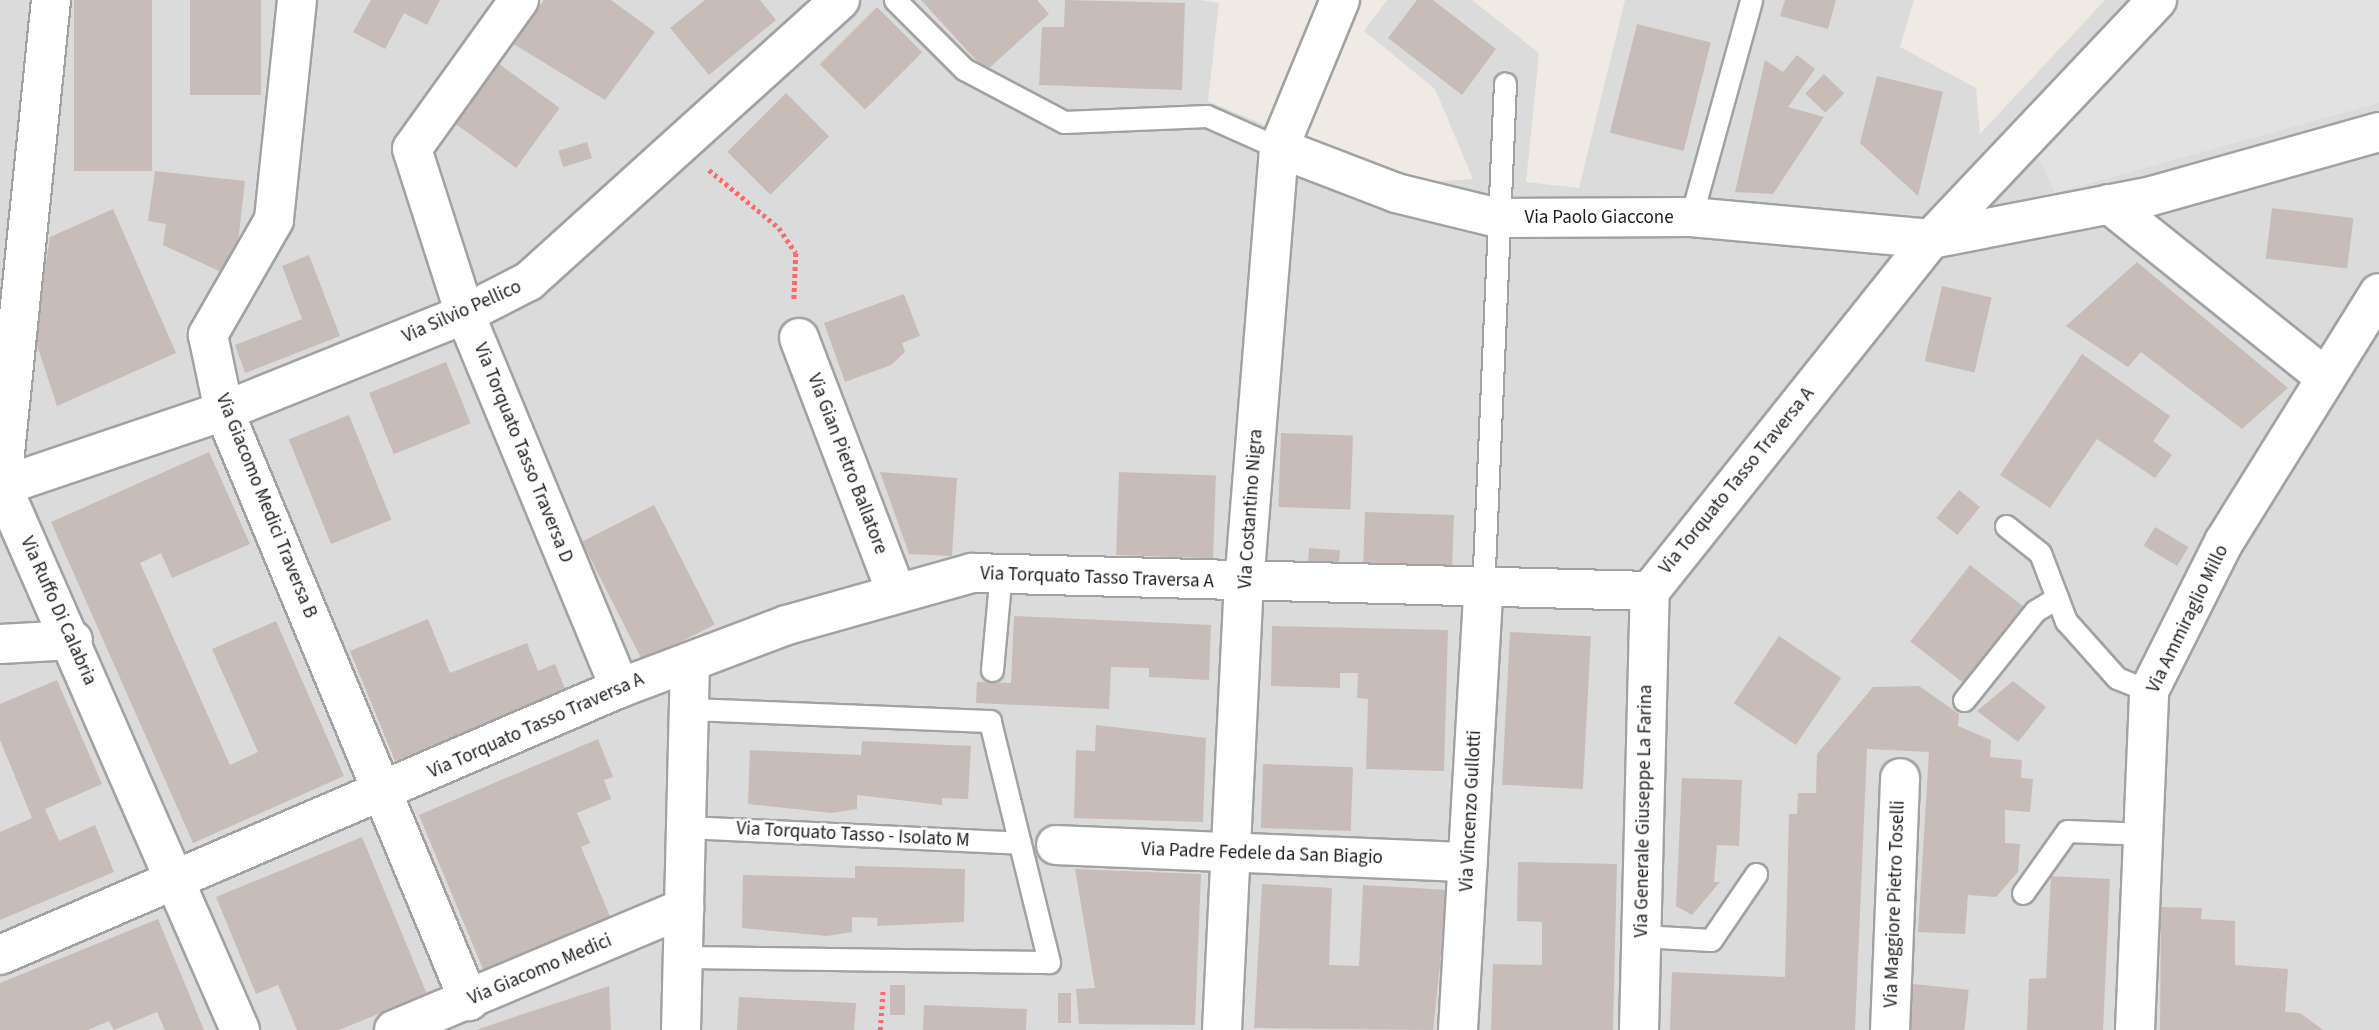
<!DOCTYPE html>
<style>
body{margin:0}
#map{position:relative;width:2379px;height:1030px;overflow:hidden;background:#efeae3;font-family:"Source Sans 3",sans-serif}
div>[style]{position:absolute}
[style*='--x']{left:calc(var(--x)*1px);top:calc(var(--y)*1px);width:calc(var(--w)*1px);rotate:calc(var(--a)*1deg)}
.residential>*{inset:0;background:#dcdbdb}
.parking>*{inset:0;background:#e2e2e2}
.building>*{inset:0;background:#c7bcb7;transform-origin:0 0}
.path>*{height:4.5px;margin-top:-2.25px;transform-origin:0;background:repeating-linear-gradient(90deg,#fb6968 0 3.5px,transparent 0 7px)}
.roads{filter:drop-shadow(2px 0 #a2a2a2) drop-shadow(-2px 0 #a2a2a2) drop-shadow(0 2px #a2a2a2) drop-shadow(0 -2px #a2a2a2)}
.lane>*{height:21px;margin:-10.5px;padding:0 10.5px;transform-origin:10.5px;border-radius:10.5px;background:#fff}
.street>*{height:38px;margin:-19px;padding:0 19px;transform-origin:19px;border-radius:19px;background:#fff}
span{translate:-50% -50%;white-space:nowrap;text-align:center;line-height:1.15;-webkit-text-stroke:5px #fff;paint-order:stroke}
.street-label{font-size:19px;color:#1e1e1e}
</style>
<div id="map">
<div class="residential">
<i style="clip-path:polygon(0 0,1201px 0,1219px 3px,1208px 101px,1405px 184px,1473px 179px,1435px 89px,1364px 31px,1387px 0,1472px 0,1539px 53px,1526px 182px,1579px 188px,1625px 0,1914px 0,1900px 47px,1976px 88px,1980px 134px,2105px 0,2379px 0,2379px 1030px,0 1030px)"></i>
</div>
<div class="parking">
<i style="clip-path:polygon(2178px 0,2379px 0,2379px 103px,2055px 193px,2036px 152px)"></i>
</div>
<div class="building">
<i style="left:74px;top:0;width:78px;height:171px"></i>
<i style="left:190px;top:0;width:71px;height:95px"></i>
<i style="clip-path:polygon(371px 0,440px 0,427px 25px,404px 13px,385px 49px,353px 32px)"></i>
<i style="clip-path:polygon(544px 0,611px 0,655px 32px,605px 100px,512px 43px)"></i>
<i style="clip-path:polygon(705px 0,760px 0,776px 20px,709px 75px,670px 28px)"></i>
<i style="clip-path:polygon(921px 0,1037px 0,1049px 14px,986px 71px)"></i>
<i style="clip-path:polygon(1065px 0,1185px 3px,1182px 90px,1039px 85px,1042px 27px,1064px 27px)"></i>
<i style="clip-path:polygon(1417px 0,1433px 0,1496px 49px,1462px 95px,1388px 38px)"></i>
<i style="clip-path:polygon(1785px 0,1836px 0,1828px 29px,1780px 16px)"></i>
<i style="left:877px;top:7px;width:64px;height:81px;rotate:45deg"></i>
<i style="left:1637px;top:24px;width:76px;height:112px;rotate:14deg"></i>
<i style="clip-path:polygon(1797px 55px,1815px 69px,1788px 107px,1824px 117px,1773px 194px,1735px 192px,1765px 60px,1783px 72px)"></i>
<i style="left:499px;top:64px;width:75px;height:74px;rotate:36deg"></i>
<i style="left:1824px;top:74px;width:28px;height:27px;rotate:44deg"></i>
<i style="clip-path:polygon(1877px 76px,1943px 92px,1918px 196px,1860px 143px)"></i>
<i style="left:786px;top:93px;width:61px;height:83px;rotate:45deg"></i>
<i style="left:587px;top:142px;width:17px;height:30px;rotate:73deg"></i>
<i style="clip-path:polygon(155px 171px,245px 181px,234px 278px,163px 245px,166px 224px,148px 221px)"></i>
<i style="left:2272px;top:208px;width:82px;height:51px;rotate:7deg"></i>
<i style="clip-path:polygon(113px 209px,176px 353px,57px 406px,34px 336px,50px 237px)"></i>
<i style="clip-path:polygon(309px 255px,340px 336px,245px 373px,235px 345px,302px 319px,282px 266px)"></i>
<i style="clip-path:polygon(2137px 262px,2288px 388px,2242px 429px,2141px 352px,2128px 367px,2066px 326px)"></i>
<i style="left:1942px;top:286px;width:51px;height:77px;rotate:13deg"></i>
<i style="clip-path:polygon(904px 294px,920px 336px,902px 343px,905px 352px,891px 365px,845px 382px,824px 323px)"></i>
<i style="clip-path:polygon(2082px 354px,2170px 416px,2153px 441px,2172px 455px,2155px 478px,2097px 439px,2050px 508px,2000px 475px)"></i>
<i style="left:446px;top:362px;width:66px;height:83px;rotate:68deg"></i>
<i style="left:349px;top:415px;width:113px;height:65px;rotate:68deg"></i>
<i style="left:1281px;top:433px;width:72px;height:74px;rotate:2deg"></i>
<i style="clip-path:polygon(209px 452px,250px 544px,172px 578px,161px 553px,140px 563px,230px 765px,258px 752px,212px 649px,276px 621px,344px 776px,193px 843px,51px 522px)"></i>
<i style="clip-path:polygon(880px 472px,957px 478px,952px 556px,909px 554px)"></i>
<i style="left:1119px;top:472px;width:97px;height:83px;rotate:2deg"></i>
<i style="left:1959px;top:490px;width:27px;height:36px;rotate:39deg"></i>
<i style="left:654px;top:505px;width:134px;height:81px;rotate:63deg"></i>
<i style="left:1365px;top:512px;width:89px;height:55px;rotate:2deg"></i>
<i style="left:2155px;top:527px;width:39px;height:22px;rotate:31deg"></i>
<i style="left:1309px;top:548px;width:31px;height:17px;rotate:4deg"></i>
<i style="left:1970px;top:565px;width:68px;height:97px;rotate:38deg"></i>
<i style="clip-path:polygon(1014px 616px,1211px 625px,1209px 680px,1149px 677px,1149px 668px,1111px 667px,1109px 709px,976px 703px,977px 682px,1011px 683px)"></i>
<i style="clip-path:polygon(428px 619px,450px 673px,527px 643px,538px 671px,555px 664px,566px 691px,395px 761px,350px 651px)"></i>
<i style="clip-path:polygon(1272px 626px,1448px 630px,1444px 771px,1366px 769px,1368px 699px,1357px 698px,1358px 673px,1340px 673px,1340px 688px,1271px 686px)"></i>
<i style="left:1510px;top:632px;width:81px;height:153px;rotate:3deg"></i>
<i style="left:1779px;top:636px;width:75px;height:81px;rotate:34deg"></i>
<i style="clip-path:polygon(57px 680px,102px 784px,45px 809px,59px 841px,95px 825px,114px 872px,0 920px,0 832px,32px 818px,0 740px,0 704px)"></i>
<i style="clip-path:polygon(2013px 681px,2046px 707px,2018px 742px,1977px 711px)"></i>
<i style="clip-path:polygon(1919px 686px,1959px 714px,1958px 726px,1991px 740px,1990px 757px,2022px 760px,2021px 778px,2033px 779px,2030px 812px,2005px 810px,2005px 843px,2020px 844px,2018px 872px,1996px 897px,1968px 895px,1965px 934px,1918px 932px,1929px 752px,1867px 749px,1855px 1030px,1670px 1030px,1672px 972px,1785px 977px,1789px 814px,1797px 814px,1798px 793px,1816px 793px,1817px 754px,1873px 687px)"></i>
<i style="clip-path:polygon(1096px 725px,1206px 738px,1203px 822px,1074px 818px,1076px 750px,1095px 751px)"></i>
<i style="clip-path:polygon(598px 739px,613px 777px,604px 780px,611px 799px,577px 813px,590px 843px,581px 847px,612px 921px,485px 974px,419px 815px)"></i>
<i style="clip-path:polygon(862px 741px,971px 746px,968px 799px,942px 798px,942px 805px,857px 795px,857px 809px,832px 813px,748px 804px,750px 750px,861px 755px)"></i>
<i style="left:1263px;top:764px;width:90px;height:64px;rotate:2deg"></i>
<i style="clip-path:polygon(1682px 778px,1742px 780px,1739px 846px,1717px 845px,1714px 882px,1720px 882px,1692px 915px,1676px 906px)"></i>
<i style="clip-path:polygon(362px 837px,427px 994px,339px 1030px,297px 1030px,278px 985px,256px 994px,216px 897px)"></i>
<i style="clip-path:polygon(1518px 862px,1617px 864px,1613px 1030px,1491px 1030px,1493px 964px,1542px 965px,1542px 922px,1517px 921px)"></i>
<i style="clip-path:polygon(855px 866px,965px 869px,964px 922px,877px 926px,878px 918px,852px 917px,852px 932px,827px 936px,742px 928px,743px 875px,855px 878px)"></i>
<i style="clip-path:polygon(1075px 869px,1201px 874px,1195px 1025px,1079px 1024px,1076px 989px,1095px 988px)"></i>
<i style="clip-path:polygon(2051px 876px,2110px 879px,2103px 1030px,2027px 1030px,2029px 979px,2046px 978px)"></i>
<i style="clip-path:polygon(1262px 884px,1332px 888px,1329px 965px,1359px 966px,1363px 885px,1448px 890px,1433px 1030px,1254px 1028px)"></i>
<i style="clip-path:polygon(2161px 907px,2202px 908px,2201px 919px,2235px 921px,2235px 965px,2288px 969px,2285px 1012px,2300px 1013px,2323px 1030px,2160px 1030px)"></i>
<i style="clip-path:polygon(158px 919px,204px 1030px,165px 1030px,157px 1012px,114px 1030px,109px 1021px,88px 1030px,0 1030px,0 983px)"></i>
<i style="left:1913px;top:984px;width:56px;height:46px;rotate:6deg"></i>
<i style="left:890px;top:985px;width:15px;height:30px"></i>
<i style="clip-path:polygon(609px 986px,611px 1030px,476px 1030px,520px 1015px)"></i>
<i style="left:1058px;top:993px;width:13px;height:30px"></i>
<i style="clip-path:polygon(739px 997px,856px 1003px,854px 1030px,737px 1030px)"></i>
<i style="clip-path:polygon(924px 1005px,1027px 1009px,1026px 1030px,923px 1030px)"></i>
</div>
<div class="path">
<i style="--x:709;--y:170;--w:91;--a:39.6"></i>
<i style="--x:779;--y:228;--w:30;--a:56"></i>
<i style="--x:796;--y:253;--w:48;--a:92.4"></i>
<i style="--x:880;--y:1030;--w:42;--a:-85.9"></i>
</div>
<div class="roads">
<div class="lane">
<i style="--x:895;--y:0;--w:98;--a:45"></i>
<i style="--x:964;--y:69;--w:113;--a:27.9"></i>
<i style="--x:1064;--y:122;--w:143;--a:-2.4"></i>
<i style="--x:1207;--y:116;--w:79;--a:24"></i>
<i style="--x:1691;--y:217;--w:225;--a:-74.5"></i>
<i style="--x:2006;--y:526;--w:43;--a:38.5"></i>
<i style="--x:2040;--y:553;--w:73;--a:69.1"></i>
<i style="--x:2066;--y:621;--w:76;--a:48.2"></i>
<i style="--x:2117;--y:678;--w:35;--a:22"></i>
<i style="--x:1483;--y:591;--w:508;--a:-87.52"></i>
<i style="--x:992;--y:670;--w:98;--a:-84.8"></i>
<i style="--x:1964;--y:700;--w:114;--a:-51.4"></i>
<i style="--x:2035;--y:611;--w:26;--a:-31"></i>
<i style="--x:686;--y:827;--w:334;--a:2.7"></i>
<i style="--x:2023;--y:893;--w:76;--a:-54.6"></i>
<i style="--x:2067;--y:831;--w:80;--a:2.1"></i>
<i style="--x:1641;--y:936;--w:70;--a:3.3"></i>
<i style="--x:1711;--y:940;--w:80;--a:-55.7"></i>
<i style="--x:683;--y:957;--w:366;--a:0.8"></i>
<i style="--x:1049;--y:962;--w:248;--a:-103.8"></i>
<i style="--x:990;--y:721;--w:301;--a:-177.7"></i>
</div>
<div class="street">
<i style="--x:51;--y:0;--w:488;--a:95.8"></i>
<i style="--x:2;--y:486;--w:594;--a:66.37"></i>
<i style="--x:297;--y:0;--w:221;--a:96"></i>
<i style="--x:274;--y:220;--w:133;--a:119.9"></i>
<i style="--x:208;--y:335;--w:78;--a:78.1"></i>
<i style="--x:224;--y:411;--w:639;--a:67.45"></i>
<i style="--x:519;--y:0;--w:183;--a:125.7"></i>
<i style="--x:412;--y:149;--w:173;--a:72.2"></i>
<i style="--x:465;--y:314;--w:405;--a:67.5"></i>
<i style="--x:1279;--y:148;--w:125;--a:21"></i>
<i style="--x:1396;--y:193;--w:105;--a:13.8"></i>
<i style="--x:1498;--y:218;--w:193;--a:-0.3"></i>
<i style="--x:1691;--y:217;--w:241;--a:5.2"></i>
<i style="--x:1931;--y:239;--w:221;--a:-11"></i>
<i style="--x:2148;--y:197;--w:240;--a:-15.7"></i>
<i style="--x:2109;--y:204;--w:278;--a:38.7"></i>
<i style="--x:799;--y:338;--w:270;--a:69.1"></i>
<i style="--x:2;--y:486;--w:234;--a:-18.7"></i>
<i style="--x:224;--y:411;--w:260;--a:-21.9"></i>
<i style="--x:465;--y:314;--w:72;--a:-27.3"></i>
<i style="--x:529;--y:281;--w:419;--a:-42.1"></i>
<i style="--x:0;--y:644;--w:73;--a:-3.1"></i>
<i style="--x:1056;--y:845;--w:412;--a:2.4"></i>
<i style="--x:0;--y:955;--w:675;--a:-23.3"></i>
<i style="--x:620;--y:688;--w:178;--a:-20.7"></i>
<i style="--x:787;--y:625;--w:192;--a:-15.7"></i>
<i style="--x:972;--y:573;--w:678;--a:1.52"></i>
<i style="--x:1650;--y:591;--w:450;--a:-51.4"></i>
<i style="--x:1931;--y:239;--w:329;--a:-46.6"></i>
<i style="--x:394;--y:1030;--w:315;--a:-22.8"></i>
<i style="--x:681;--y:1030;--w:368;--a:-88.6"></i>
<i style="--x:1222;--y:1030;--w:447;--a:-87.2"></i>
<i style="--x:1244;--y:584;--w:437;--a:-85.4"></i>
<i style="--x:1279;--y:148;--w:160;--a:-67.6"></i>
<i style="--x:1458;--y:1030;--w:440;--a:-86.7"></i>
<i style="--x:1639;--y:1030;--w:439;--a:-88.6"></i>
<i style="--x:1890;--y:1030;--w:252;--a:-87.7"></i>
<i style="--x:2135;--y:1030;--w:339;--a:-87.6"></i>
<i style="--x:2149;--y:691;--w:167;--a:-63.3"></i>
<i style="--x:2224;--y:542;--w:293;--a:-58.1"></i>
</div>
</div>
<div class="street-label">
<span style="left:1599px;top:218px">Via Paolo Giaccone</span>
<span style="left:462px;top:312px;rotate:-24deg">Via Silvio Pellico</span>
<span style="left:523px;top:453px;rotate:68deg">Via Torquato Tasso Traversa D</span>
<span style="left:847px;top:464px;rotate:69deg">Via Gian Pietro Ballatore</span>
<span style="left:1737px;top:481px;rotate:-51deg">Via Torquato Tasso Traversa A</span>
<span style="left:266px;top:506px;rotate:68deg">Via Giacomo Medici Traversa B</span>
<span style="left:1251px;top:509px;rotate:-86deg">Via Costantino Nigra</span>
<span style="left:1097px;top:578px;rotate:2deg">Via Torquato Tasso Traversa A</span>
<span style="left:58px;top:611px;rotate:66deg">Via Ruffo Di Calabria</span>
<span style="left:2188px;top:619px;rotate:-64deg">Via Ammiraglio Millo</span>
<span style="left:536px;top:726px;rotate:-24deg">Via Torquato Tasso Traversa A</span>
<span style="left:1471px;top:811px;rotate:-87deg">Via Vincenzo Gullotti</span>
<span style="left:1644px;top:811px;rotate:-89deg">Via Generale Giuseppe La Farina</span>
<span style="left:853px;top:835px;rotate:3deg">Via Torquato Tasso - Isolato M</span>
<span style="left:1262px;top:854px;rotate:2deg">Via Padre Fedele da San Biagio</span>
<span style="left:1895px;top:904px;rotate:-88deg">Via Maggiore Pietro Toselli</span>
<span style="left:540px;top:970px;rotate:-23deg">Via Giacomo Medici</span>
</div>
</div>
